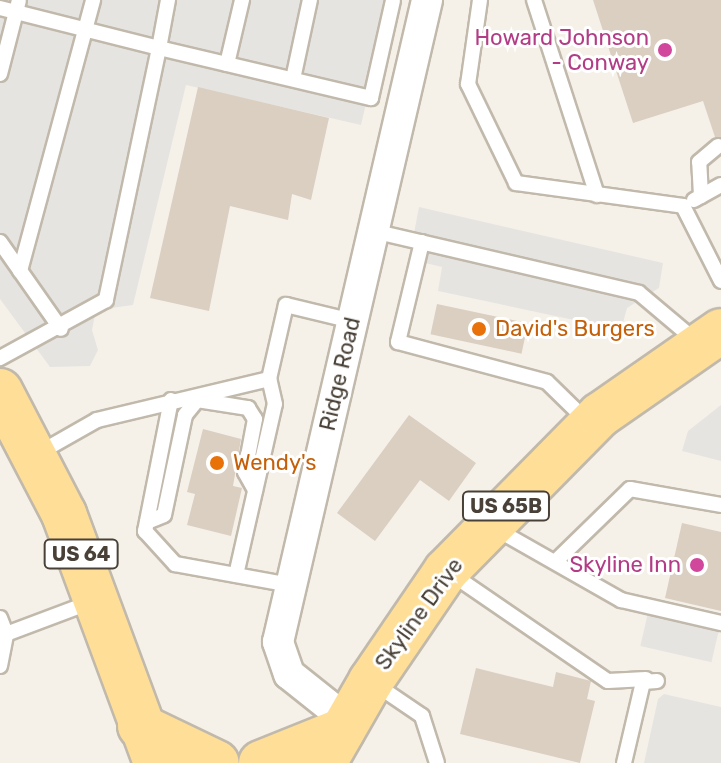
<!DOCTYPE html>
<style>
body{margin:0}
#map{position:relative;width:721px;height:763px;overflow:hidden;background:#f5f1e9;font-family:Rubik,sans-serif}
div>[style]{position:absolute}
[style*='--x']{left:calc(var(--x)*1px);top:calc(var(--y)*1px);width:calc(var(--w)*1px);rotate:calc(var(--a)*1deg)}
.parking>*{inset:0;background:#e6e4e1;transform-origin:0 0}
.building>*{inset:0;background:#dacfc1;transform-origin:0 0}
.roads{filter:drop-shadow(2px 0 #c1b9ab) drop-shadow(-2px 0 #c1b9ab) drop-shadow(0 2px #c1b9ab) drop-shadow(0 -2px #c1b9ab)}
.lane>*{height:14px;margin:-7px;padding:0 7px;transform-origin:7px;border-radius:7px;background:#fff}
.street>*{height:30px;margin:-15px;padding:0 15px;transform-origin:15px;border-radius:15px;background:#fff}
.primary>*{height:44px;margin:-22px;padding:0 22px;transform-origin:22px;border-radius:22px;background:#ffdf98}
.dots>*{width:22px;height:22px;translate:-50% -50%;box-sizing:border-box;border:4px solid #fff;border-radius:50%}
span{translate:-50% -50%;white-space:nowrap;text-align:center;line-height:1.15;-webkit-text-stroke:6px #fff;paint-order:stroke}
.shield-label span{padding:2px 6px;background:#fff;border:2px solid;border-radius:6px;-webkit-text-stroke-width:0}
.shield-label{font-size:20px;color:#494137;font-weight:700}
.hotel-label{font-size:22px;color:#b23c85}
.right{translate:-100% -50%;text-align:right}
.food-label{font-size:22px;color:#c56008}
.left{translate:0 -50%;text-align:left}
.street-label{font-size:22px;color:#494137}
</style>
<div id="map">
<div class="parking">
<i style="clip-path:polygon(0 0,390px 0,361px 125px,186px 85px,133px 305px,96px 310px,92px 330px,98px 350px,90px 366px,50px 367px,0 299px)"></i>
<i style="clip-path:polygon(419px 207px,663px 263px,659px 288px,627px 308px,621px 330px,438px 291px,442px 267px,409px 259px)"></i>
<i style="clip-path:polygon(721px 405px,721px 461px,682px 451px,688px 431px)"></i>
<i style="left:650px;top:604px;width:73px;height:43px;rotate:13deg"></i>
<i style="clip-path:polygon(664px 694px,721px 707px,721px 763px,644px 763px,658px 699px)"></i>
</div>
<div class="building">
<i style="clip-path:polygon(593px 0,721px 0,721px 137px,715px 137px,703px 101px,633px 123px)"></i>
<i style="clip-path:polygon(198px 87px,329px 118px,311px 200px,292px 194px,288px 220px,230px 206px,209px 311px,150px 298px)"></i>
<i style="left:437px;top:304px;width:93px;height:31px;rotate:12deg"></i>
<i style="clip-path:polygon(409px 415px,476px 463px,449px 501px,420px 480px,375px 541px,337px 513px)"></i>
<i style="clip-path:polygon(203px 429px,241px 439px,233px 486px,242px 488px,231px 536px,187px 525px,195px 494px,187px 492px)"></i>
<i style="clip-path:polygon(682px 523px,721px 532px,721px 611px,665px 598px)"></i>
<i style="clip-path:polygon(476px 668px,553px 687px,556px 672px,591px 681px,587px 699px,595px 701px,580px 763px,460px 734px)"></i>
</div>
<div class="roads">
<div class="lane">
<i style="--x:168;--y:0;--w:49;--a:100.6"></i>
<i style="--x:159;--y:48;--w:218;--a:13.3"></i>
<i style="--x:371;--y:98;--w:100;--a:-77.3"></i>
<i style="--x:480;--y:0;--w:85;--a:98.1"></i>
<i style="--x:468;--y:84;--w:110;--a:64.1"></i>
<i style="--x:516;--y:183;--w:169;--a:7.8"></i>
<i style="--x:683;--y:206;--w:84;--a:63.1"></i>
<i style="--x:534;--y:0;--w:205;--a:72.1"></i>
<i style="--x:0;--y:8;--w:164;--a:14.1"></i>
<i style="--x:159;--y:48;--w:258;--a:101.9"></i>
<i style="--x:106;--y:300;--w:121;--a:151.3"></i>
<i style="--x:227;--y:64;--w:66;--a:-76.8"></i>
<i style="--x:0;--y:74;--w:76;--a:-75.6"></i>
<i style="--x:293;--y:79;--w:81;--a:-77.9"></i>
<i style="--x:701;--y:196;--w:34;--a:-93"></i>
<i style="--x:699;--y:162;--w:25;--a:-40"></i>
<i style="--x:694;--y:200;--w:31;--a:-29"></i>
<i style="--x:373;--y:231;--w:273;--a:13.1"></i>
<i style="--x:639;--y:293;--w:75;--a:40.1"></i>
<i style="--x:0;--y:242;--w:106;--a:55"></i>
<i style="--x:422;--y:242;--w:103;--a:103.5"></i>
<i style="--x:398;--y:342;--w:154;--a:15"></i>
<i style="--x:547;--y:382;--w:54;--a:44.3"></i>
<i style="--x:20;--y:271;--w:281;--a:-74.9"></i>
<i style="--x:171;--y:400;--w:134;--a:101.2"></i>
<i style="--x:145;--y:531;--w:45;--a:47.7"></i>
<i style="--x:175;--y:564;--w:118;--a:10.3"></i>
<i style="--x:39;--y:453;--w:67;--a:-29.6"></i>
<i style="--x:97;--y:420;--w:177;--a:-13.4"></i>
<i style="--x:147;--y:522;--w:18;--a:-22"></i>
<i style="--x:164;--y:515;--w:102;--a:-78.1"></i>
<i style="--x:185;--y:415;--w:19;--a:-51"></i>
<i style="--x:197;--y:400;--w:52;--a:8.9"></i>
<i style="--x:248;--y:408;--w:13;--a:58"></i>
<i style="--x:255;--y:419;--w:54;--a:100.7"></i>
<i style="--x:245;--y:472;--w:21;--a:61"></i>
<i style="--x:496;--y:529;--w:144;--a:29.6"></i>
<i style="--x:621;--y:600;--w:103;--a:13"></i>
<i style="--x:557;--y:560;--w:102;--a:-44.2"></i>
<i style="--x:630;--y:489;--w:92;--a:10"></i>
<i style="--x:450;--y:573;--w:191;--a:34.4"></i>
<i style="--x:608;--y:681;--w:38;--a:-3"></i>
<i style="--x:236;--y:575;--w:175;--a:-77.2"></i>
<i style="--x:275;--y:404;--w:26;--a:-103"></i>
<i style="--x:269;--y:379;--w:76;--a:-77.1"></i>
<i style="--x:286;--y:305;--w:68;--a:13.6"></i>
<i style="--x:0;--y:618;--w:17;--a:69"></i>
<i style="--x:6;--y:634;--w:91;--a:-20.6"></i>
<i style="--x:0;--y:666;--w:33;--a:-79"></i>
<i style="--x:375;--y:684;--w:57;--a:34.2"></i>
<i style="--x:422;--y:716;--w:49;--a:72.3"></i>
<i style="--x:624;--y:763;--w:83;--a:-76.8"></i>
<i style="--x:643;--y:682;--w:14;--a:-4"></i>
</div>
<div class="street">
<i style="--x:348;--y:721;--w:75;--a:-141.5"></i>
<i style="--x:289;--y:674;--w:34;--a:-109"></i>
<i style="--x:278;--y:642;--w:659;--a:-76.93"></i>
</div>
<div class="primary">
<i style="--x:0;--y:391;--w:139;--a:62.5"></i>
<i style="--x:64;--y:514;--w:265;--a:69.7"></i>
<i style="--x:140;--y:726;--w:85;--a:25.7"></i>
<i style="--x:261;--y:763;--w:88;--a:-21.9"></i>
<i style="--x:324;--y:763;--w:95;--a:-60.2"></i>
<i style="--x:371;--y:681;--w:133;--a:-55.7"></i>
<i style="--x:446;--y:571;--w:219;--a:-45.4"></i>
<i style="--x:600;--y:415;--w:147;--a:-34.8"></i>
</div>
</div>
<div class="dots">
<i style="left:665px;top:50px;background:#d1479c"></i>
<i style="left:479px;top:329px;background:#e8710a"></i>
<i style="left:217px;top:463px;background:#e8710a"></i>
<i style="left:697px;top:565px;background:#d1479c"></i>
</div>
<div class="shield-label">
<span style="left:506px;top:506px">US 65B</span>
<span style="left:81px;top:554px">US 64</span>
</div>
<div class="hotel-label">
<span class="right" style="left:649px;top:50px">Howard Johnson<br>- Conway</span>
<span class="right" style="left:681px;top:565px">Skyline Inn</span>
</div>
<div class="food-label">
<span class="left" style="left:495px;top:329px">David's Burgers</span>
<span class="left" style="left:233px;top:463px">Wendy's</span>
</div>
<div class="street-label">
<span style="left:340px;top:374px;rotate:-77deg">Ridge Road</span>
<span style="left:419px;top:614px;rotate:-54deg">Skyline Drive</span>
</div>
</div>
